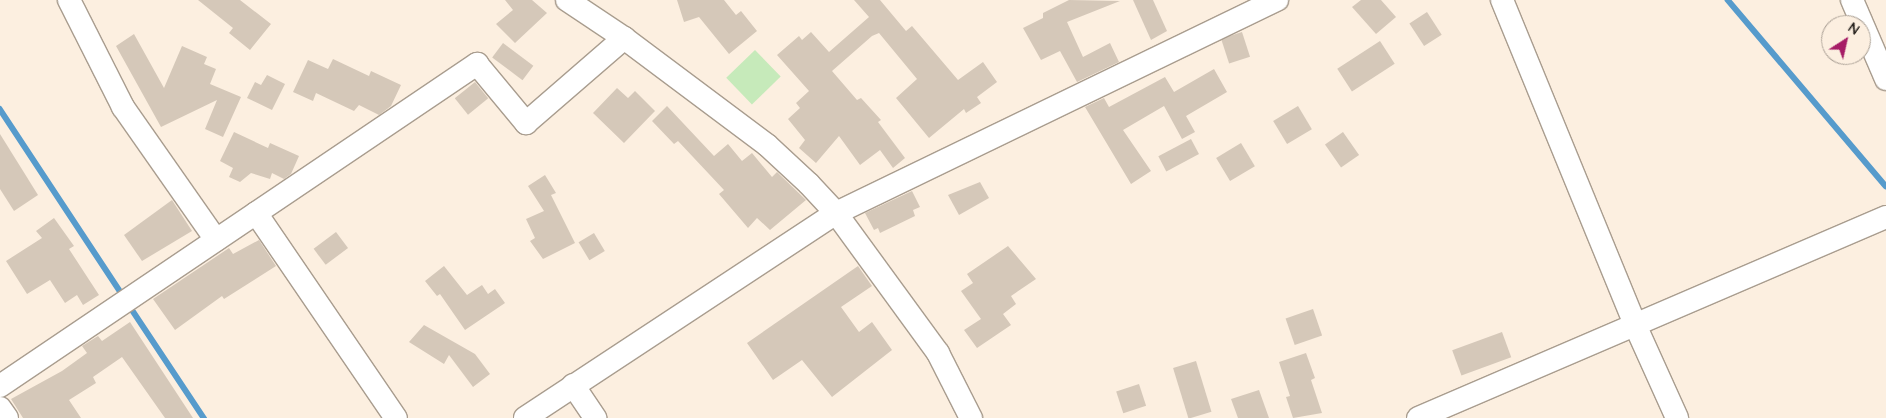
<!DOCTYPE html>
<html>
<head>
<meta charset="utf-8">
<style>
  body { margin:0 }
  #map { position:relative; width:1886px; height:418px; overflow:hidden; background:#fcefe0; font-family:Quicksand,sans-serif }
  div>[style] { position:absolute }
  .green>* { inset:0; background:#c6eaba; transform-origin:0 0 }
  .stream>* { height:5.5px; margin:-2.75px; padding:0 2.75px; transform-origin:2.75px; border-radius:2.75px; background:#569bcc }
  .building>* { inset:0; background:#d5c8b9; transform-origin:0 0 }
  .roads { filter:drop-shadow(1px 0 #a99d8f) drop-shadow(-1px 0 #a99d8f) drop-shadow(0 1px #a99d8f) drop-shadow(0 -1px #a99d8f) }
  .minor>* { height:22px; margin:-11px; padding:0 11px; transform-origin:11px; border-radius:11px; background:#fff }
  span { translate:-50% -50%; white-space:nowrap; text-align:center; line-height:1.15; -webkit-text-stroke:4px #fcefe0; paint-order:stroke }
  .north { position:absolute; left:1821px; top:15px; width:50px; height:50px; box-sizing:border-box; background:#fcefe0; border:1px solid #a89e93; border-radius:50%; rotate:35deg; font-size:14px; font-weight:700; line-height:20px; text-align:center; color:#2a2520 }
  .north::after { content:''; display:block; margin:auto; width:18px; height:22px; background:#a61d66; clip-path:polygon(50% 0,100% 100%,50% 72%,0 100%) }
</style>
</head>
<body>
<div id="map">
  <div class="green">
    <div style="left:755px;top:50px;width:37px;height:40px;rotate:46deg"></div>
  </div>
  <div class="stream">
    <div style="left:1728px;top:0;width:244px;rotate:49.7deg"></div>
    <div style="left:0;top:109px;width:225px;rotate:56.6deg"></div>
    <div style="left:129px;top:305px;width:136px;rotate:56.4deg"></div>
  </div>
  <div class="building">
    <div style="clip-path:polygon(198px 0,240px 0,271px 24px,250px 50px,229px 33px,233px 28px)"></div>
    <div style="clip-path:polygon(505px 0,532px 0,547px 13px,515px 43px,496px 24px,513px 10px)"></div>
    <div style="clip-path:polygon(677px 0,724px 0,736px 15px,741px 11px,757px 31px,729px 54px,699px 17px,684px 22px)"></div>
    <div style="clip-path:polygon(854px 0,880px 0,906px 31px,912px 26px,958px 80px,983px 62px,997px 82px,977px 97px,981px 103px,966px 113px,964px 109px,929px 138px,896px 98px,917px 79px,879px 33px,872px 36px,832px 71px,857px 100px,861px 98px,881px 120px,878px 122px,905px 158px,893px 168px,880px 150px,860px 165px,839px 136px,816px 163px,799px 148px,805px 140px,788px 119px,800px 108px,796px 103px,809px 91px,777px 55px,799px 36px,802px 40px,811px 32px,829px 52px,869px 17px)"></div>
    <div style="clip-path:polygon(1069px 0,1120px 1px,1067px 22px,1083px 57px,1110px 43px,1119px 62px,1077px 82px,1060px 51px,1041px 60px,1023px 28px,1043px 18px,1043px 13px)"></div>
    <div style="clip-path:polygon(1133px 0,1153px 0,1167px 31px,1151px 40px)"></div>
    <div style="clip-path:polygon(1361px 0,1381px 0,1396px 17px,1376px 34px,1352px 7px)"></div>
    <div style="left:1427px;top:12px;width:27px;height:21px;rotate:57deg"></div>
    <div style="left:1242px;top:32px;width:26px;height:22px;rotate:72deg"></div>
    <div style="clip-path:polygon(134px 34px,164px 88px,182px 46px,207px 57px,204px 64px,216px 69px,210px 84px,241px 97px,223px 137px,205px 129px,217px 100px,161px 127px,116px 46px)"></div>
    <div style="left:1380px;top:41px;width:27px;height:51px;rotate:57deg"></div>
    <div style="left:503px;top:43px;width:38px;height:18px;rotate:37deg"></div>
    <div style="clip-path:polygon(333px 59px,369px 76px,371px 71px,401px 85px,391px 106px,379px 115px,359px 105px,354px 111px,316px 93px,313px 101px,293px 92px,308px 60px,328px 69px)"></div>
    <div style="clip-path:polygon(1214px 69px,1227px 92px,1186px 116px,1195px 132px,1182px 139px,1164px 106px,1123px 130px,1151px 171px,1131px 184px,1085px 107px,1104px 98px,1109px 107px,1165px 77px,1174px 92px)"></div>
    <div style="clip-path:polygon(267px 75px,285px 84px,272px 110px,247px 98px,255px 82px,261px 85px)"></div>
    <div style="left:475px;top:82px;width:21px;height:26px;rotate:51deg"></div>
    <div style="clip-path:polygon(617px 88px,628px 98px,635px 91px,655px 111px,624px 143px,593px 113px)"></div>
    <div style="clip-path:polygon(667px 106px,714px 156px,728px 144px,742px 161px,752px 153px,772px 177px,777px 172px,806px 200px,770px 230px,757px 218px,748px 228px,719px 194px,724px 190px,678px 141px,674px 144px,652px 121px)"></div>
    <div style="left:1298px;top:106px;width:27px;height:29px;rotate:59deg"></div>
    <div style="clip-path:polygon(234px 132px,268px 148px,270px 143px,299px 156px,291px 174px,284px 179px,272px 173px,270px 179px,251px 173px,240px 182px,229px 177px,233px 168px,220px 161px)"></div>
    <div style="left:1343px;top:132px;width:28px;height:22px;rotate:55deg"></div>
    <div style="clip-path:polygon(0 134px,38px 195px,14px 211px,0 189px)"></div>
    <div style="left:1191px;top:139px;width:17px;height:37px;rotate:62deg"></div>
    <div style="left:1241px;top:143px;width:27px;height:29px;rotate:59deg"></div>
    <div style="clip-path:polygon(545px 175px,556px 193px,551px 195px,575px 243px,543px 259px,530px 241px,535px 238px,526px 219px,544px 211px,528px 186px)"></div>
    <div style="clip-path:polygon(980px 182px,989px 198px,959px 215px,948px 195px)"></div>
    <div style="clip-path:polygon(912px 191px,920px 207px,913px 210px,915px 216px,880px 233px,878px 228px,874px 230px,865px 213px)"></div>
    <div style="clip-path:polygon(172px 200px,192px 231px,142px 261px,124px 235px)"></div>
    <div style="clip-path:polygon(54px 218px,74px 246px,69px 249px,99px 295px,83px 305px,77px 295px,65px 303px,50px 280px,27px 294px,6px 261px,42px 238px,36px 231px)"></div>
    <div style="left:336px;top:232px;width:20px;height:28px;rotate:53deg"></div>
    <div style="left:594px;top:233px;width:21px;height:18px;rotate:59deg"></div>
    <div style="clip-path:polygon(259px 240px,276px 266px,224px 299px,222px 296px,175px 330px,153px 299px,229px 248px,233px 254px)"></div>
    <div style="clip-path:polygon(1008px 246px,1036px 279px,1011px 296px,1016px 304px,1003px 314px,1011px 325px,977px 348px,964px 330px,981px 319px,961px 291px,973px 283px,967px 274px)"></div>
    <div style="clip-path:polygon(444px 266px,467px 295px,482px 285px,488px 294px,495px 289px,505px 303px,465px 330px,440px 294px,437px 296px,425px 281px)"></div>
    <div style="clip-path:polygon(858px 266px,872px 286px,841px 307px,859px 332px,872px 322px,892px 350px,832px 397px,802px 360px,773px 380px,747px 343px)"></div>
    <div style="left:1313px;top:309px;width:28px;height:29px;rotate:71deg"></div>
    <div style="clip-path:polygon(130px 322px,193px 418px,165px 418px,122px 357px,93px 377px,96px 383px,69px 400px,81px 418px,23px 418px,11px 399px,62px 371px,87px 353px,82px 346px,98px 336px,102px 341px)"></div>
    <div style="clip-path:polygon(424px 325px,475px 354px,490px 374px,473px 387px,449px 355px,444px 364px,409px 342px)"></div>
    <div style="left:1502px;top:332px;width:27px;height:53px;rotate:70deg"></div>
    <div style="clip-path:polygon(1306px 353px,1315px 378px,1311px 380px,1322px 413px,1293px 418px,1286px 397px,1290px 396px,1279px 362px)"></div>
    <div style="left:1196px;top:361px;width:53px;height:24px;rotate:73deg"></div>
    <div style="left:1139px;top:384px;width:23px;height:24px;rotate:72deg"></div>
    <div style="clip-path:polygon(1259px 390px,1269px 418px,1238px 418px,1231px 399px)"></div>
  </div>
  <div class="roads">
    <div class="minor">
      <div style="left:69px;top:0;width:120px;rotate:63.2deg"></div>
      <div style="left:123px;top:107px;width:162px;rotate:55deg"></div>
      <div style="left:567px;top:0;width:69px;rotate:33.7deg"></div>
      <div style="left:624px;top:38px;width:179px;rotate:36.8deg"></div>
      <div style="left:767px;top:145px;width:57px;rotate:42.9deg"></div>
      <div style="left:809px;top:184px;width:40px;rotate:47deg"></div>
      <div style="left:836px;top:213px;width:173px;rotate:53.9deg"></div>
      <div style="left:938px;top:353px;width:73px;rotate:63.1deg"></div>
      <div style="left:1502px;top:0;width:353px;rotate:67.7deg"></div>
      <div style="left:1636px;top:327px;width:100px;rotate:65.7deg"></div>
      <div style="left:1852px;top:0;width:86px;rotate:66.7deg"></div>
      <div style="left:256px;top:213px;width:248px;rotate:55.7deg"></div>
      <div style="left:573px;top:385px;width:40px;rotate:56deg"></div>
      <div style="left:0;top:386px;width:576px;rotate:-34.02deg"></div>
      <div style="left:477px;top:64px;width:77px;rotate:50.3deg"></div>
      <div style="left:526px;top:123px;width:130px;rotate:-40.9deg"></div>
      <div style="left:0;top:408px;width:12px;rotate:55deg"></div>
      <div style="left:525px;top:418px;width:372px;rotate:-33.4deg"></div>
      <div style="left:836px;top:213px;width:490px;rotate:-25.8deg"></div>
      <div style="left:1418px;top:418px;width:509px;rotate:-23.24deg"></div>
    </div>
  </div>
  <div class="north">N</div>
</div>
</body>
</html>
